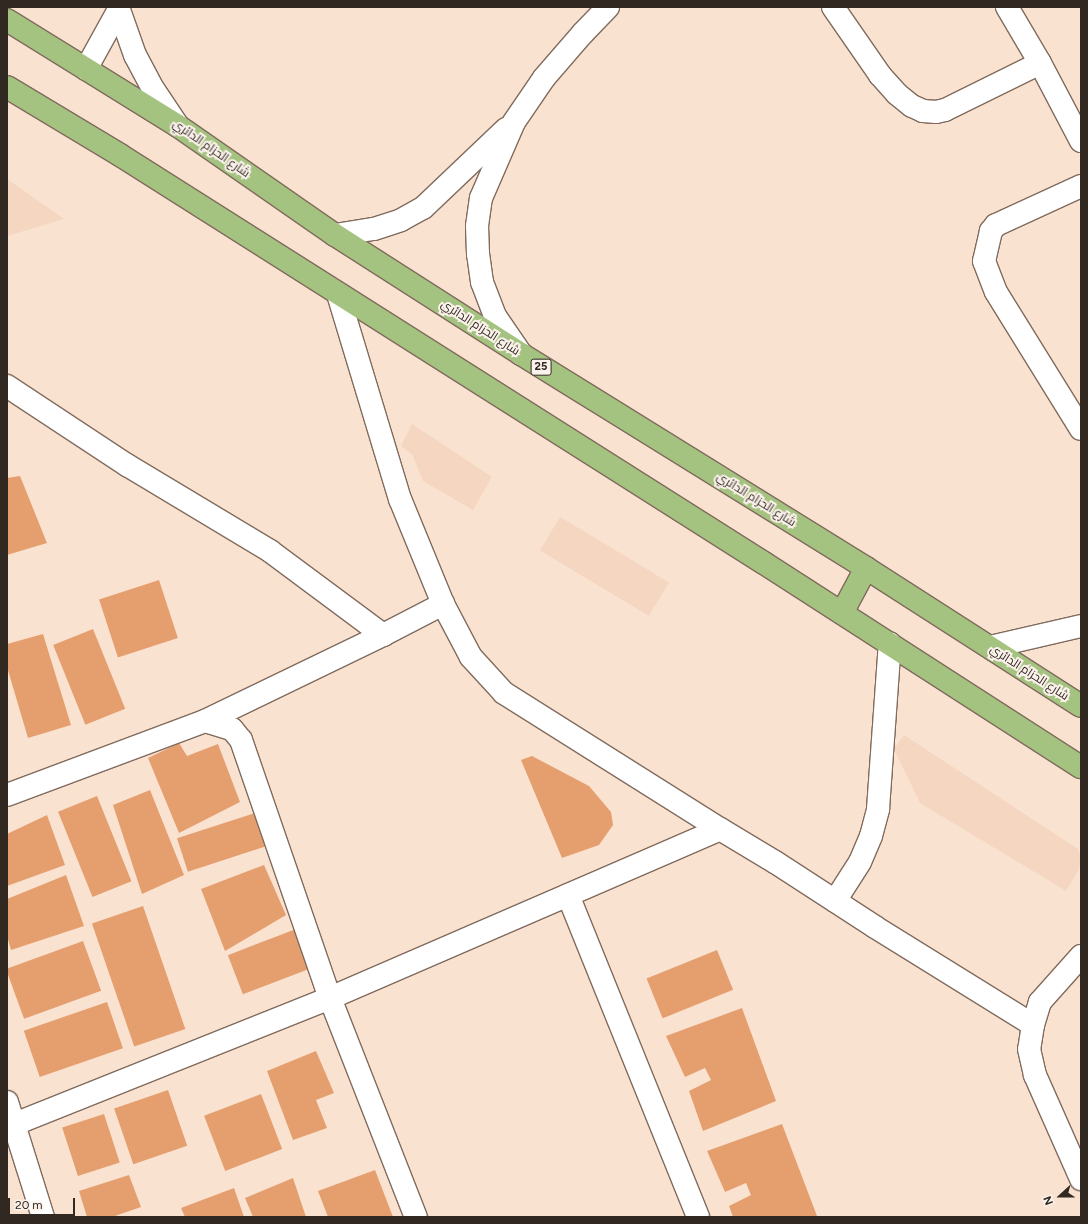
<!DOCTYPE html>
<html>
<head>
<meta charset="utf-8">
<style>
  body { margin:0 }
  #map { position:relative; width:1088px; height:1224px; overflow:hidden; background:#fae2d1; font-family:Figtree,Cairo,sans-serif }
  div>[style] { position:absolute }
  .built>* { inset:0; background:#f4d6c1; transform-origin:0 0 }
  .building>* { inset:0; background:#e59f6f; transform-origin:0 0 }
  .roads { filter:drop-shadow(1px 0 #806b5d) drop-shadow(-1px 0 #806b5d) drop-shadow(0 1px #806b5d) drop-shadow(0 -1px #806b5d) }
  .street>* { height:22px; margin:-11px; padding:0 11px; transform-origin:11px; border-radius:11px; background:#fff }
  .primary>* { height:22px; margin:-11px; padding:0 11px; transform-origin:11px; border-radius:11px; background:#a5c380 }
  span { translate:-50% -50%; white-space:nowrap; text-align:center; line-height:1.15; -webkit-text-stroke:4px #fcf2ec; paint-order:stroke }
  .shield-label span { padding:1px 3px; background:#fcf2ec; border:1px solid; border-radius:3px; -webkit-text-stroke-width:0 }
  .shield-label { font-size:11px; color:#312822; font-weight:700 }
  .street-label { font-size:12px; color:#312822 }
  .frame { position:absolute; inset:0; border:8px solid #312822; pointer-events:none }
  .north { position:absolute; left:1040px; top:1176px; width:40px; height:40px; -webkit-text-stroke:3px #fcf2ec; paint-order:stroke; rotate:249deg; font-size:11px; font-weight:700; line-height:16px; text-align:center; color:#312822 }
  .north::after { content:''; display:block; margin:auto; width:14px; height:18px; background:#312822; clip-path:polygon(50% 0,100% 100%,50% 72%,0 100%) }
  .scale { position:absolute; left:8px; top:1198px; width:67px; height:18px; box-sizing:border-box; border:2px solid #312822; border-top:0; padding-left:5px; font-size:12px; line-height:14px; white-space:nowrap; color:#312822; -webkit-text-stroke:3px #fcf2ec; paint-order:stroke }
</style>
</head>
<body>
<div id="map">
  <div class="built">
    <div style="clip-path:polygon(7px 179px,64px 219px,7px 236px)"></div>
    <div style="clip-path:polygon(412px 424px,492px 477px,473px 510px,423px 481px,412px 454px,401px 446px)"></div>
    <div style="left:560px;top:517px;width:127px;height:39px;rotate:31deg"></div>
    <div style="clip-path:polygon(904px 735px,1078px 849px,1081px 859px,1079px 869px,1066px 891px,920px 803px,894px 749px)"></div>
  </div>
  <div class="building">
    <div style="clip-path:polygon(20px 476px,47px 543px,7px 555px,7px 478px)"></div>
    <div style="left:159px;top:580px;width:61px;height:63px;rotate:72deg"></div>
    <div style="left:93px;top:629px;width:86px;height:43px;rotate:68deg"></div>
    <div style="clip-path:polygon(43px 634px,71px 725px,28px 738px,7px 667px,7px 644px)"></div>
    <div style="clip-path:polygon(179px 743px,187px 756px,218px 744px,240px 802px,179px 833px,148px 758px)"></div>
    <div style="clip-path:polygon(532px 756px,589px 786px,611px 812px,613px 825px,599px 845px,562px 858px,521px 760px)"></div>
    <div style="clip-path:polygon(150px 790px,184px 875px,142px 894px,113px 805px)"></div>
    <div style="left:97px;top:796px;width:92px;height:42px;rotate:68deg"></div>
    <div style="left:255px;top:813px;width:35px;height:82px;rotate:72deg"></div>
    <div style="clip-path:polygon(47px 815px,65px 865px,7px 886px,7px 834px)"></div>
    <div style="clip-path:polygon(264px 865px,286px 915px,225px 951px,201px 889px)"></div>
    <div style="clip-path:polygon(66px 875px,84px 926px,11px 950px,7px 936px,7px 899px)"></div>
    <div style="left:143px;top:906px;width:130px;height:54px;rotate:71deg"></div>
    <div style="left:296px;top:929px;width:42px;height:73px;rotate:69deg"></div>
    <div style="left:83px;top:941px;width:53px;height:82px;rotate:70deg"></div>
    <div style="left:717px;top:950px;width:43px;height:76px;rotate:68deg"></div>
    <div style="left:107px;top:1002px;width:49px;height:88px;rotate:71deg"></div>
    <div style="clip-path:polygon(742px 1008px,776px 1101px,703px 1131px,689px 1091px,711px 1080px,705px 1068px,685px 1077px,666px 1036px)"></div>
    <div style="clip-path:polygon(316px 1051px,334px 1093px,316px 1100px,327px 1128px,293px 1140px,267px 1071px)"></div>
    <div style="left:168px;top:1090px;width:59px;height:57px;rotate:71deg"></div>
    <div style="left:261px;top:1094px;width:59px;height:61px;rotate:69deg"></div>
    <div style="left:104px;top:1114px;width:51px;height:44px;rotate:72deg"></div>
    <div style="clip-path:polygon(782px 1124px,817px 1216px,733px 1217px,729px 1206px,751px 1195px,746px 1183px,725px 1192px,707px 1151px)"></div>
    <div style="clip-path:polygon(375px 1170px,393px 1217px,328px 1217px,318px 1191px)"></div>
    <div style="clip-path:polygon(129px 1175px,141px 1207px,112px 1217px,87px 1217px,79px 1191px)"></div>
    <div style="clip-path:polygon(293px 1178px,306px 1217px,253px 1217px,245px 1198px)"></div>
    <div style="clip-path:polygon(234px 1188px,244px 1217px,185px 1217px,181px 1208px)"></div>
  </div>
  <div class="roads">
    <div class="street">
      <div style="left:118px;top:7px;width:51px;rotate:70.5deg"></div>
      <div style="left:135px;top:55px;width:40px;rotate:62deg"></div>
      <div style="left:154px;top:90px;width:43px;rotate:56.3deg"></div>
      <div style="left:833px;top:7px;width:83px;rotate:55.3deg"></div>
      <div style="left:880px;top:75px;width:25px;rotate:48deg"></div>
      <div style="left:897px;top:94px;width:19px;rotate:39deg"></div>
      <div style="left:912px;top:106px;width:12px;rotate:24deg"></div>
      <div style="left:923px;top:111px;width:13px;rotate:4deg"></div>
      <div style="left:936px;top:112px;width:9px;rotate:-13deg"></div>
      <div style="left:945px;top:110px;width:106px;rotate:-26.3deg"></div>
      <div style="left:1007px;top:7px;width:65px;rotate:59.5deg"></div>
      <div style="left:1040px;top:63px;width:88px;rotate:62.3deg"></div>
      <div style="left:86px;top:69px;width:66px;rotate:-61.1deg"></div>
      <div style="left:1081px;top:186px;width:94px;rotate:155.4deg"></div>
      <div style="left:996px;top:225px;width:8px;rotate:130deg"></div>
      <div style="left:991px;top:231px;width:31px;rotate:103deg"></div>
      <div style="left:984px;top:261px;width:33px;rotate:69deg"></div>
      <div style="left:996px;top:292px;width:161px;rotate:58.2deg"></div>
      <div style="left:335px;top:235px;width:39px;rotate:-9deg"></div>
      <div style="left:374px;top:229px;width:28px;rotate:-18deg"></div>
      <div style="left:401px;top:220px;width:25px;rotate:-29deg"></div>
      <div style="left:423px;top:208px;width:115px;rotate:-43.6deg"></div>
      <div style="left:338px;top:294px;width:214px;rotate:73.2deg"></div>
      <div style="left:400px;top:499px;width:113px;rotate:67.7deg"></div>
      <div style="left:443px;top:604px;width:60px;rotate:62.2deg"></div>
      <div style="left:471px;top:657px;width:49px;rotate:47.5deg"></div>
      <div style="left:504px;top:693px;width:255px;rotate:32.2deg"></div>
      <div style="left:720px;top:829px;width:64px;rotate:31deg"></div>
      <div style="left:775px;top:862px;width:119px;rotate:33deg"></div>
      <div style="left:875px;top:927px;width:186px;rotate:31.8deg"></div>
      <div style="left:521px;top:354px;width:46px;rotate:-124.4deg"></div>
      <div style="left:495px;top:316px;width:36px;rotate:-111deg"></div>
      <div style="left:482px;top:282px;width:28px;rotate:-98deg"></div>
      <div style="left:478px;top:254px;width:28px;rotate:-92deg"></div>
      <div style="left:477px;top:226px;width:28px;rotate:-82deg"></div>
      <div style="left:481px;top:198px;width:83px;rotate:-66.5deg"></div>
      <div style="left:514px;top:122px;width:53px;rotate:-55.7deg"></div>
      <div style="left:544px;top:78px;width:60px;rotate:-49.1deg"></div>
      <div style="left:583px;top:33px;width:36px;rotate:-46deg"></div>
      <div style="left:7px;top:386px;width:144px;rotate:33.4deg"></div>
      <div style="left:127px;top:465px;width:167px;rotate:31deg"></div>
      <div style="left:270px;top:551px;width:141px;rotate:36.6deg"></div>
      <div style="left:990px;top:647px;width:93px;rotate:-13deg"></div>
      <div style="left:205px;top:721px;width:198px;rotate:-25.8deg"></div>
      <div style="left:383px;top:635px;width:68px;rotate:-27.3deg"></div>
      <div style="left:7px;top:795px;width:211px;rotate:-20.5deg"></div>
      <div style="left:205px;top:721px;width:28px;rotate:17deg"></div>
      <div style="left:232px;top:729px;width:14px;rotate:51deg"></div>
      <div style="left:241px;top:740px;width:273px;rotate:71deg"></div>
      <div style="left:330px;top:998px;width:235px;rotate:68.6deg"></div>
      <div style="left:568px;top:895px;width:347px;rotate:68deg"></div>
      <div style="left:835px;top:901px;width:46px;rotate:-57.3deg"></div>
      <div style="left:860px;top:862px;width:28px;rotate:-67deg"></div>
      <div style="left:871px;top:836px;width:28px;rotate:-75deg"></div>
      <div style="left:878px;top:809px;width:166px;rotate:-85.9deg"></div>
      <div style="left:1081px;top:956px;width:62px;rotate:131.7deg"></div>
      <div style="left:1040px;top:1002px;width:24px;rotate:107deg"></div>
      <div style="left:1033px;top:1025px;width:24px;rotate:99deg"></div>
      <div style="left:1029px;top:1049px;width:27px;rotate:77deg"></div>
      <div style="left:1035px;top:1075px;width:114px;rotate:66.1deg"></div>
      <div style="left:7px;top:1102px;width:121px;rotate:72.6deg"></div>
      <div style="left:15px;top:1124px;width:339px;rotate:-21.8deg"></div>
      <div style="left:330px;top:998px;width:425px;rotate:-23.4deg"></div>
    </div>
    <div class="primary">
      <div style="left:7px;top:20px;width:201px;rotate:31.8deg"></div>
      <div style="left:178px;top:126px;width:191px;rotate:34.8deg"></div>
      <div style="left:335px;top:235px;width:221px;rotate:32.6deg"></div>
      <div style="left:521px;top:354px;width:406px;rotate:31.8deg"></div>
      <div style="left:866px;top:568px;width:255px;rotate:32.7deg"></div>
      <div style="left:7px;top:87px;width:132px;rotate:31deg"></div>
      <div style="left:120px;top:155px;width:762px;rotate:32.36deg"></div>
      <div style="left:764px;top:563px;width:377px;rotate:32.8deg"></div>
      <div style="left:842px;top:613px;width:51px;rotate:-61.9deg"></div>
    </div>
  </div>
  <div class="shield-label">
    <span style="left:541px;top:367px">25</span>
  </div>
  <div class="street-label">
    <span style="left:211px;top:149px;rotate:35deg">شارع الحزام الدائري</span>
    <span style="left:480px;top:328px;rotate:33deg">شارع الحزام الدائري</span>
    <span style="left:756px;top:500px;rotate:32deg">شارع الحزام الدائري</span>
    <span style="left:1029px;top:673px;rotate:33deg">شارع الحزام الدائري</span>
  </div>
  <div class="frame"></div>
  <div class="north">N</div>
  <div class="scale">20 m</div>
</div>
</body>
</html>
